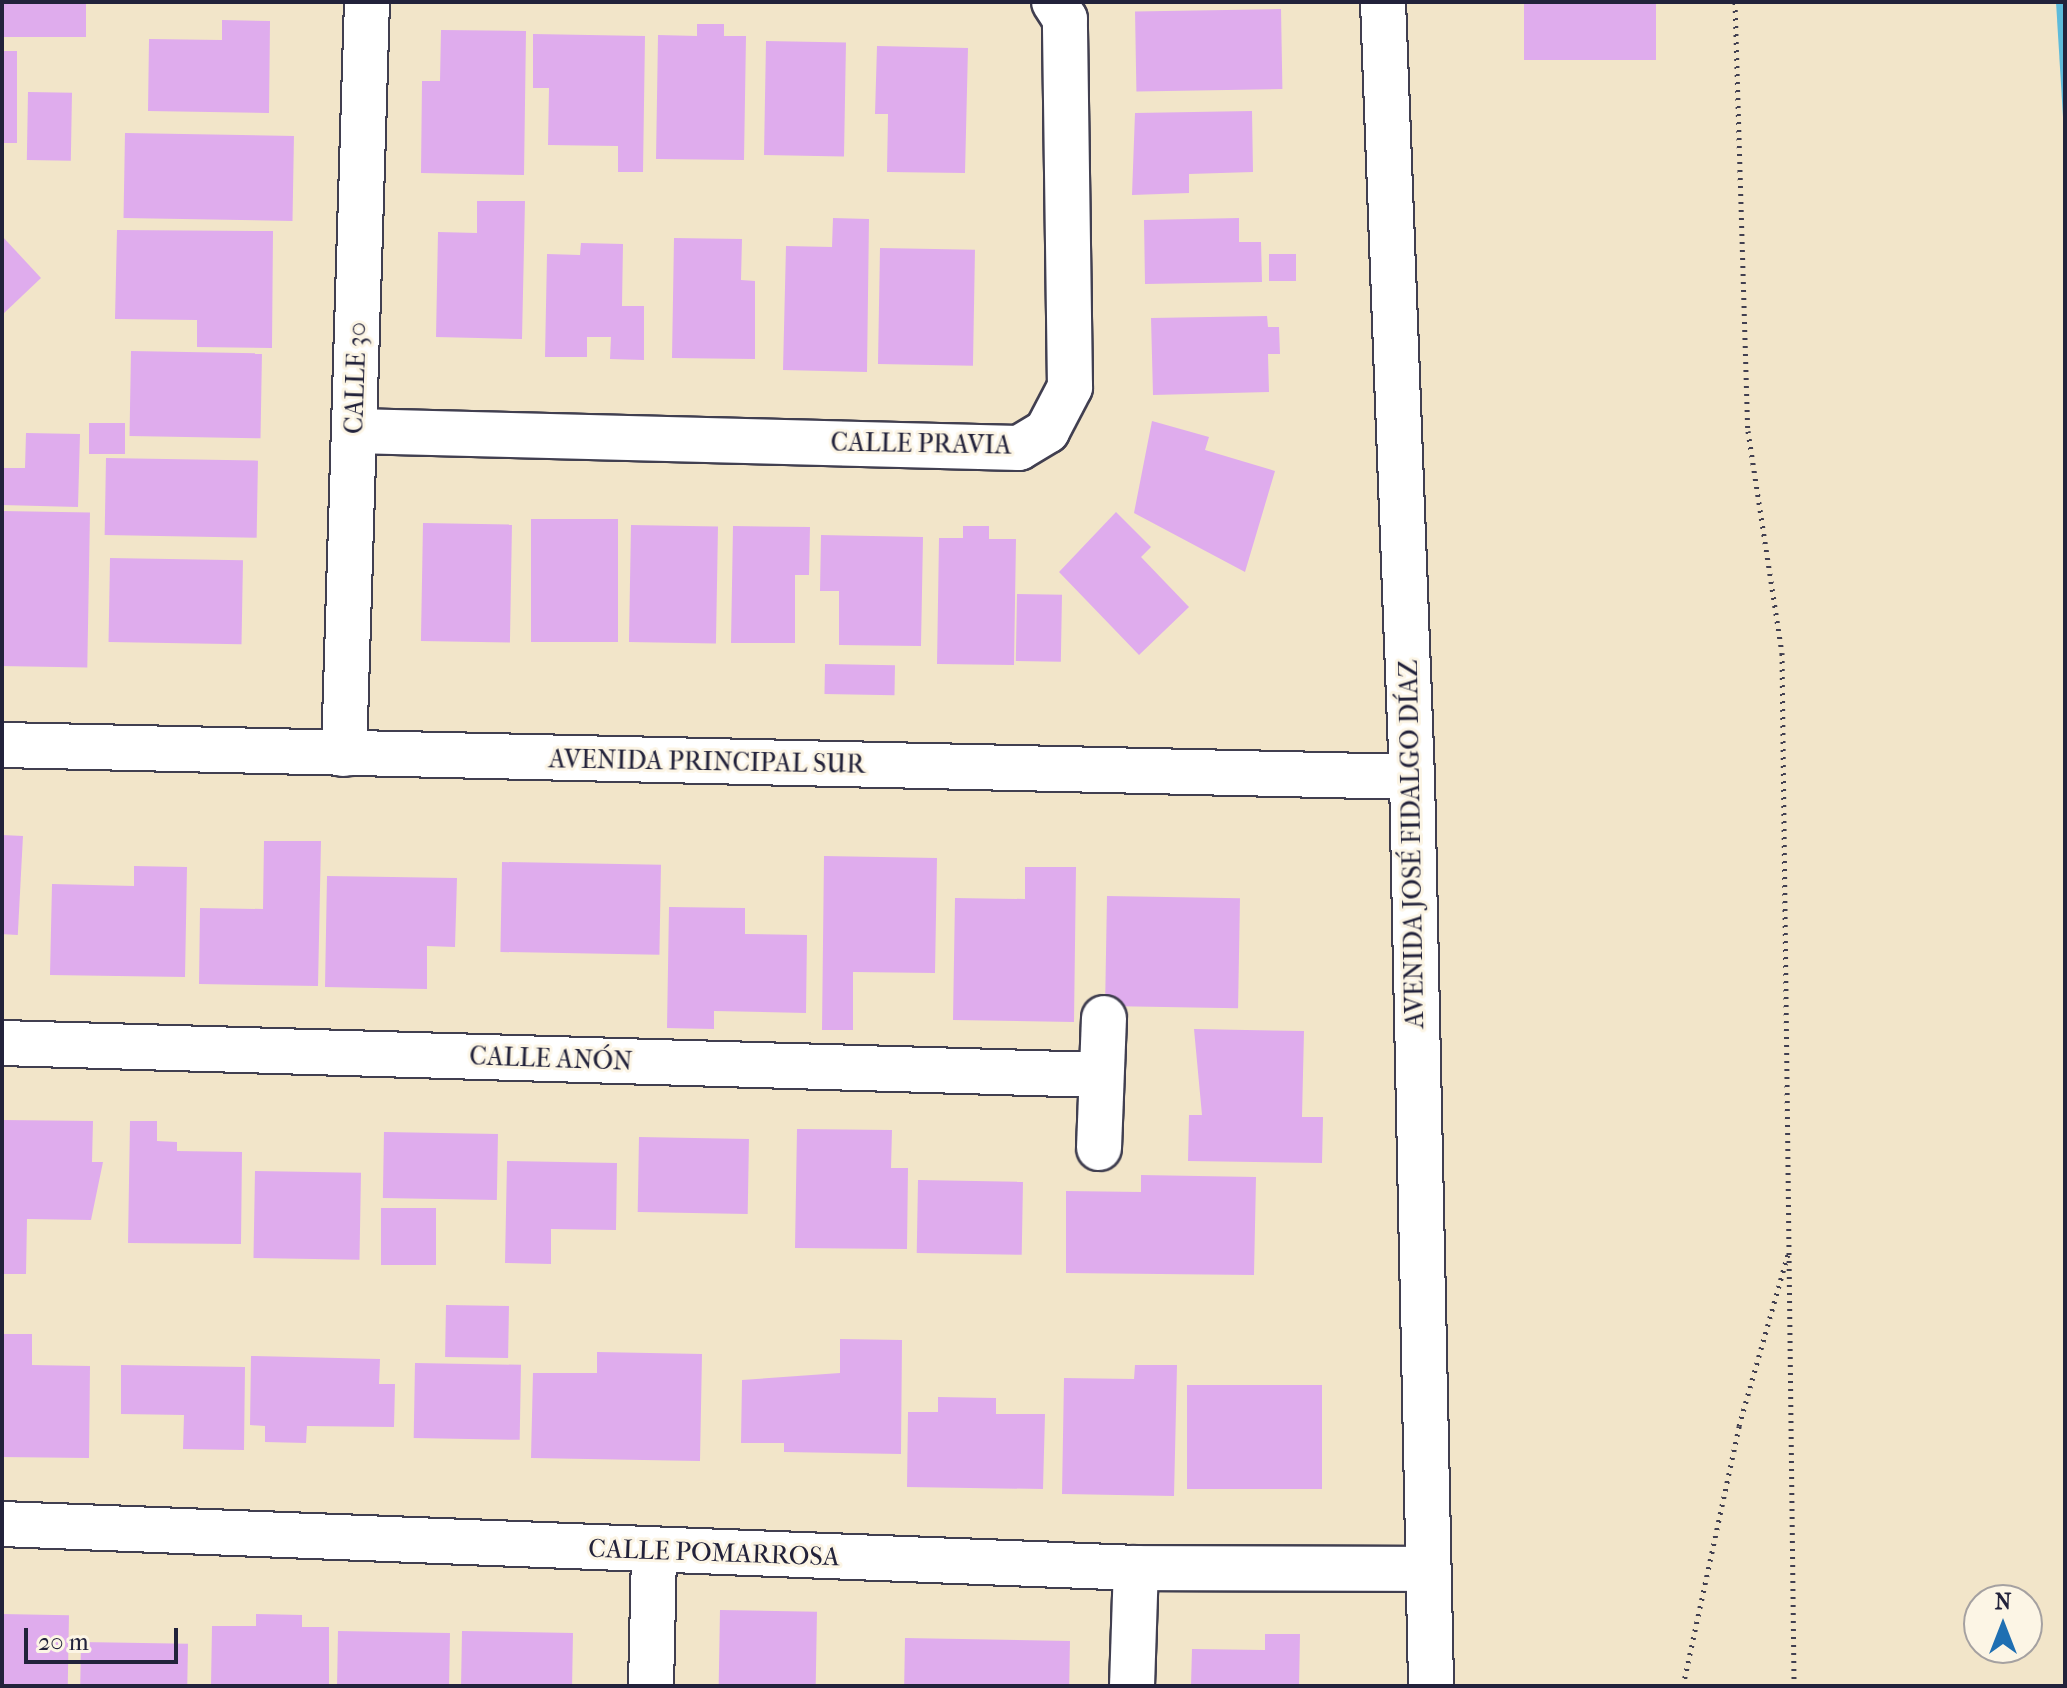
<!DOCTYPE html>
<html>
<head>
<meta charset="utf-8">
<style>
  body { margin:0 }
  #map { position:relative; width:2067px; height:1688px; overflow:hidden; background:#f2e5c9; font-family:"IM FELL French Canon",serif }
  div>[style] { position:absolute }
  .water>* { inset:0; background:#5dbbdb }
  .building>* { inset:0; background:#dfaced; transform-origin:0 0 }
  .path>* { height:5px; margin-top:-2.5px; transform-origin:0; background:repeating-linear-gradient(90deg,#413f50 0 2px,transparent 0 8px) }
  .roads { filter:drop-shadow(2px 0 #413f50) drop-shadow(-2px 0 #413f50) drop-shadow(0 2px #413f50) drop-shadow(0 -2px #413f50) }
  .street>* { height:44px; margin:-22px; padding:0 22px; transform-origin:22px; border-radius:22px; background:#fff }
  .secondary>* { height:44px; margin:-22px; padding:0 22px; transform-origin:22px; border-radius:22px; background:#fff }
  span { translate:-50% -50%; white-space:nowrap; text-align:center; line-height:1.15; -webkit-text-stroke:6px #fcf5e5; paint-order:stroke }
  .street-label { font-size:26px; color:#22223b }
  .frame { position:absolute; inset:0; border:4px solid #22223b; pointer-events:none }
  .north { position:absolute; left:1963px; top:1584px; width:80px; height:80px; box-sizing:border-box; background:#fcf5e5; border:2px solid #a5a1a1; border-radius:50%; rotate:0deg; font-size:22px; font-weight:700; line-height:32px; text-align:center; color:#22223b }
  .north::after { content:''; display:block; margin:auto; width:28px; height:36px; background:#1f6fb2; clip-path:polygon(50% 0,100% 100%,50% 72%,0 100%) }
  .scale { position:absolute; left:24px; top:1628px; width:154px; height:36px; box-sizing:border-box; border:4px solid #22223b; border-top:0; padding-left:10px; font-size:24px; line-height:28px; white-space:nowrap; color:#22223b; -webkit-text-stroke:6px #fcf5e5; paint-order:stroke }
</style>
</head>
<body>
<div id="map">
  <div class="water">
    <div style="clip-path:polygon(2056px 2px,2065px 2px,2065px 150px)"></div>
  </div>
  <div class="building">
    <div style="left:2px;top:2px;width:84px;height:35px"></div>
    <div style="left:1524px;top:2px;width:132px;height:58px"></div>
    <div style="left:1281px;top:9px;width:80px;height:146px;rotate:89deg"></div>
    <div style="clip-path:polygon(222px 20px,270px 21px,269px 113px,148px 111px,149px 39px,222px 40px)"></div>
    <div style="clip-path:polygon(697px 24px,724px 24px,724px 36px,746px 36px,744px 160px,656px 159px,658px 35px,697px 36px)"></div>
    <div style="clip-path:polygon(441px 30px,526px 31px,524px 175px,421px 173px,422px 81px,440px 81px)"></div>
    <div style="clip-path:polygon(533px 34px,645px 36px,643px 172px,618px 172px,618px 146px,548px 145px,549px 88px,533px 88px)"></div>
    <div style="left:766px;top:41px;width:80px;height:114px;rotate:1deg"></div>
    <div style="clip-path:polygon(877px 46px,968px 48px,965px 173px,887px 172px,888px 114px,875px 114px)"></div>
    <div style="left:2px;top:51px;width:15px;height:92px"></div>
    <div style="left:28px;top:92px;width:44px;height:68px;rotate:1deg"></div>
    <div style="clip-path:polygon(1252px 111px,1253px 172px,1189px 174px,1189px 193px,1132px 195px,1135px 113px)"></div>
    <div style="left:125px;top:133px;width:169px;height:85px;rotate:1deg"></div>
    <div style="clip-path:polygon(477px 201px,525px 201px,522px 339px,436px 337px,438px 232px,477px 233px)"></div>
    <div style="clip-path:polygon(833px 218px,869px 219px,867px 372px,783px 370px,786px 246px,832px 247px)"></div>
    <div style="clip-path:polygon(1239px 218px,1239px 242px,1261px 242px,1262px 282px,1145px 284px,1144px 220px)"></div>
    <div style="clip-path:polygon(117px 230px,273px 231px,272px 348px,197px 347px,197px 320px,115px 319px)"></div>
    <div style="clip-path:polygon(2px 236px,41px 278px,2px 315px)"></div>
    <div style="clip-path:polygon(674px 238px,742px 239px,741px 280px,755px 281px,755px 359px,672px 358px)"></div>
    <div style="clip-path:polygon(581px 243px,623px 244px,622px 306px,644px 306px,644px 360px,610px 359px,611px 337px,587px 337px,587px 357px,545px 357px,547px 254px,580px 255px)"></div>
    <div style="left:880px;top:248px;width:95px;height:116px;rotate:1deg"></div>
    <div style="left:1269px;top:254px;width:27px;height:27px"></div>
    <div style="clip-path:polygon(1267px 316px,1268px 327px,1279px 327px,1280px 354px,1268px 354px,1269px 392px,1153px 395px,1151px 318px)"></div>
    <div style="left:131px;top:351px;width:131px;height:85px;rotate:1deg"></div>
    <div style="clip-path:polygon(1152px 421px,1209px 437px,1205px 450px,1275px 471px,1245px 572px,1134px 513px)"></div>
    <div style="left:89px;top:423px;width:36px;height:31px"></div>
    <div style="clip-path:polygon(26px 433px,80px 434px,78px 507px,2px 505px,2px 468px,25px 468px)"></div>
    <div style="left:106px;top:458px;width:152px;height:77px;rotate:1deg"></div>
    <div style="left:2px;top:511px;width:88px;height:155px;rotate:1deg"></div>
    <div style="clip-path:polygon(1116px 512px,1151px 547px,1141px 557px,1189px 607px,1139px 655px,1059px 572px)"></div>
    <div style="left:531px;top:519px;width:87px;height:123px"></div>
    <div style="left:423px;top:523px;width:89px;height:118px;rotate:1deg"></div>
    <div style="left:631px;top:525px;width:87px;height:117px;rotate:1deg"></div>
    <div style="clip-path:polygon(733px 526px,810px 527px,809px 575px,795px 575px,795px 643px,731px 643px)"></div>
    <div style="clip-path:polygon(963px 526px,989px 526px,989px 539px,1016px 539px,1014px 665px,937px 664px,939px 538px,963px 538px)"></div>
    <div style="clip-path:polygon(821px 535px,923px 537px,921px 646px,839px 645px,839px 591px,820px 591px)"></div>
    <div style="left:110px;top:558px;width:133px;height:84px;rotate:1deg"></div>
    <div style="left:1017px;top:594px;width:45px;height:67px;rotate:1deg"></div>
    <div style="left:825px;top:664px;width:70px;height:30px;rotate:1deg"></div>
    <div style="left:2px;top:835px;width:21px;height:99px;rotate:3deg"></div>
    <div style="clip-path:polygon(264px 841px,321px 841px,318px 986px,199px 984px,200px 908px,263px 909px)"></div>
    <div style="clip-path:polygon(824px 856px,937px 858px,935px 973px,853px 972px,853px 1030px,822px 1030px)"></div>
    <div style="left:502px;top:862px;width:159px;height:90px;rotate:1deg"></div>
    <div style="clip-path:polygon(134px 866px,187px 867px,185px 977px,50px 975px,52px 884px,134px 886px)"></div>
    <div style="clip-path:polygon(1025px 867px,1076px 867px,1074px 1022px,953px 1020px,955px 898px,1025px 899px)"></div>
    <div style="clip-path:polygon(327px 876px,457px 878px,455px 947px,427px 946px,427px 989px,325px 987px)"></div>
    <div style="left:1107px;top:896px;width:133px;height:110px;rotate:1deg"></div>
    <div style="clip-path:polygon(669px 907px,745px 908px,745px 934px,807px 935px,806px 1013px,714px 1011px,714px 1029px,667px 1028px)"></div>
    <div style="clip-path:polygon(1194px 1029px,1304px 1031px,1302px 1117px,1323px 1117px,1322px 1163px,1188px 1161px,1189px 1115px,1202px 1115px)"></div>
    <div style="clip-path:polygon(2px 1120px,93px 1121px,92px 1162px,103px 1162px,91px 1220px,27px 1219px,26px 1274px,2px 1274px)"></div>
    <div style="clip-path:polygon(130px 1121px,157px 1121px,157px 1141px,177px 1142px,177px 1151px,242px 1152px,241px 1244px,128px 1243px)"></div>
    <div style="clip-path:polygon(797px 1129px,892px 1130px,891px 1168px,908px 1168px,907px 1249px,795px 1248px)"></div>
    <div style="left:384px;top:1132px;width:114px;height:66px;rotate:1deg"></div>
    <div style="left:639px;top:1137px;width:110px;height:75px;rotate:1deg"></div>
    <div style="clip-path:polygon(507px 1161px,617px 1163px,616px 1230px,551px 1229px,551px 1264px,505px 1263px)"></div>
    <div style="left:255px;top:1171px;width:106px;height:87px;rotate:1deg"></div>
    <div style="clip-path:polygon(1141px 1175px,1256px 1177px,1254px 1275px,1066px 1273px,1066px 1191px,1141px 1192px)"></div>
    <div style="left:918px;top:1180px;width:105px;height:73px;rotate:1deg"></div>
    <div style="left:381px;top:1208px;width:55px;height:57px"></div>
    <div style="left:446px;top:1305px;width:63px;height:52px;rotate:1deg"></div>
    <div style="clip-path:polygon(2px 1334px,32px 1334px,32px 1365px,90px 1366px,89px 1458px,2px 1457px)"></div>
    <div style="clip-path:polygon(840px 1339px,902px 1340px,901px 1454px,784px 1452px,784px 1443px,741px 1443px,742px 1380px,840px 1373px)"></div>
    <div style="clip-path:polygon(597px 1352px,702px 1354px,700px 1461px,531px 1458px,533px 1373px,597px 1373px)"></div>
    <div style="clip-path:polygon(251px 1356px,380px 1359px,379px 1384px,395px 1384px,394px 1427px,307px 1426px,306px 1443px,265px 1442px,265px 1426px,250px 1425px)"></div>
    <div style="left:415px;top:1363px;width:106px;height:75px;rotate:1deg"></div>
    <div style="clip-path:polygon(121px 1365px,245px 1367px,244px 1450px,183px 1449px,184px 1415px,121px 1414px)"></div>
    <div style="clip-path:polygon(1135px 1365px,1177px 1365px,1174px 1496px,1062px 1494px,1064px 1378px,1134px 1379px)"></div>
    <div style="left:1187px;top:1385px;width:135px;height:104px"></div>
    <div style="clip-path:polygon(938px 1397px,996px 1398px,996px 1414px,1045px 1414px,1043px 1489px,907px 1487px,908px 1412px,938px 1412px)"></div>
    <div style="left:720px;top:1610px;width:97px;height:76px;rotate:1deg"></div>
    <div style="left:2px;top:1614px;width:67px;height:72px;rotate:1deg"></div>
    <div style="clip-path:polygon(256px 1614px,302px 1615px,302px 1627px,329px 1627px,329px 1686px,211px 1686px,212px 1626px,256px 1626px)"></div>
    <div style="left:338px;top:1631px;width:112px;height:55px;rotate:1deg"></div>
    <div style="left:462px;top:1631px;width:111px;height:55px;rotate:1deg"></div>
    <div style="clip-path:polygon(1265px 1634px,1300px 1634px,1299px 1686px,1191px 1686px,1192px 1649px,1265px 1650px)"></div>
    <div style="left:905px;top:1638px;width:165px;height:48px;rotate:1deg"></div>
    <div style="left:81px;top:1642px;width:107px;height:44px;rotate:1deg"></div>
  </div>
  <div class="path">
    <div style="left:1735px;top:2px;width:429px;rotate:88.3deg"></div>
    <div style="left:1748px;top:431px;width:225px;rotate:81.3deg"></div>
    <div style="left:1782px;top:653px;width:1033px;rotate:89.33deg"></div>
    <div style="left:1683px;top:1686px;width:266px;rotate:-77.8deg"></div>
    <div style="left:1739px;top:1426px;width:179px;rotate:-74.1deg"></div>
  </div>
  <div class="roads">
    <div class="street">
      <div style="left:354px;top:431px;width:665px;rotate:1.46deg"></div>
      <div style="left:1019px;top:448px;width:33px;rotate:-31deg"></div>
      <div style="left:1047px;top:431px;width:50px;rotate:-62.4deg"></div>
      <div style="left:1070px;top:387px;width:368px;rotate:-90.8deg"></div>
      <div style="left:1065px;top:19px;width:20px;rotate:-123deg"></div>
      <div style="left:344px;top:754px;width:752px;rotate:-88.25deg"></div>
      <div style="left:2px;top:1043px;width:1098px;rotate:1.67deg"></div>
      <div style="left:1099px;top:1148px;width:130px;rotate:-87.8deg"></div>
      <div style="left:2px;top:1524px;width:1135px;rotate:2.22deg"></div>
      <div style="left:1136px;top:1568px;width:290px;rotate:0.2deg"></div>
      <div style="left:651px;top:1686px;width:135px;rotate:-88.7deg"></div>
      <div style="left:1132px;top:1686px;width:118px;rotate:-88.1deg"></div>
    </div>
    <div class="secondary">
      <div style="left:1383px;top:2px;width:776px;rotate:87.86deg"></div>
      <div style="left:1412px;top:777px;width:909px;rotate:88.8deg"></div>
      <div style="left:2px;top:745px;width:1410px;rotate:1.3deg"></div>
    </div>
  </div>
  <div class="street-label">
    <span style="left:356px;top:378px;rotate:-88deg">CALLE 30</span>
    <span style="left:921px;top:444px;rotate:1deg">CALLE PRAVIA</span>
    <span style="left:707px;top:762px;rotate:1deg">AVENIDA PRINCIPAL SUR</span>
    <span style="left:1412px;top:844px;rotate:-91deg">AVENIDA JOSÉ FIDALGO DÍAZ</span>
    <span style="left:551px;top:1059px;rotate:2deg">CALLE ANÓN</span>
    <span style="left:714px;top:1553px;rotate:2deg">CALLE POMARROSA</span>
  </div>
  <div class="frame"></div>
  <div class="north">N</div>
  <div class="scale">20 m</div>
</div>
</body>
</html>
